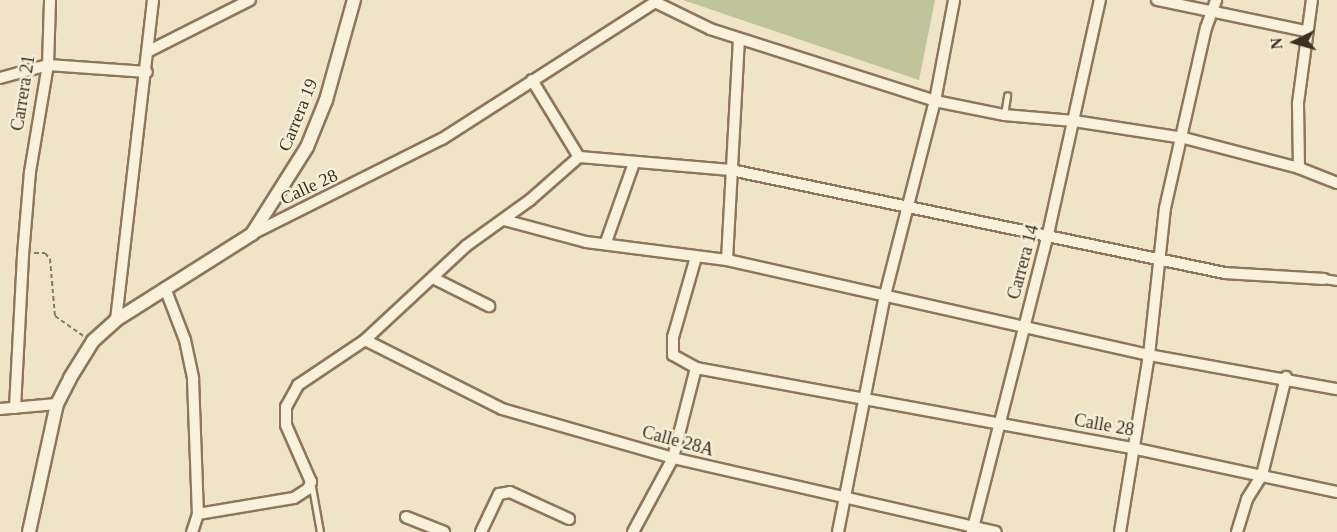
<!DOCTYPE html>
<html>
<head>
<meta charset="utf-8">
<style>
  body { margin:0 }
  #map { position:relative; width:1337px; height:532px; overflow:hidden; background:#f0e4c8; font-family:"Times New Roman",serif }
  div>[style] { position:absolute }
  .cemetery>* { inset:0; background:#bfc49a }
  .path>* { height:2px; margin-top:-1px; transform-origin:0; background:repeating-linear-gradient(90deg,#8d765c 0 4.5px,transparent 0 7.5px) }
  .roads { filter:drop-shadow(2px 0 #8d765c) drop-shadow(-2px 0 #8d765c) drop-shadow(0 2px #8d765c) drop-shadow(0 -2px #8d765c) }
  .service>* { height:5px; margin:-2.5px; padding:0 2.5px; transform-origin:2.5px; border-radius:2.5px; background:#faf1dc }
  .pedestrian>* { height:8px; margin:-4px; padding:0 4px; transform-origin:4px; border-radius:4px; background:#faf1dc }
  .minor>* { height:10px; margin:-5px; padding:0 5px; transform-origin:5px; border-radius:5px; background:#faf1dc }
  .tertiary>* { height:12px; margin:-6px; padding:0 6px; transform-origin:6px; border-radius:6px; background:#faf1dc }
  span { translate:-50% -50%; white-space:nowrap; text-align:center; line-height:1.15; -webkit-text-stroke:5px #f7eed8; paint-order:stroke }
  .street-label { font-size:18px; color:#3d2e20 }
  .north { position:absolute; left:1265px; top:12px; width:60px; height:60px; -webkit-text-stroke:4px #f7eed8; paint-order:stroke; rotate:265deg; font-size:16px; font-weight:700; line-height:24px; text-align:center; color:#3d2e20 }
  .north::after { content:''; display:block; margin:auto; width:21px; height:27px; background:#3d2e20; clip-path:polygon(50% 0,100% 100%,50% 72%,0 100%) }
</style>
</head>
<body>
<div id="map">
  <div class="cemetery">
    <div style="clip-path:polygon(683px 0,935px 0,919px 80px)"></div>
  </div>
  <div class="path">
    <div style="left:34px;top:253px;width:11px"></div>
    <div style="left:45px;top:253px;width:8px;rotate:50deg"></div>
    <div style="left:50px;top:259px;width:57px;rotate:85deg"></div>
    <div style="left:55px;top:316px;width:35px;rotate:35deg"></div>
  </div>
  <div class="roads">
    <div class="service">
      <div style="left:1004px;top:115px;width:20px;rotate:-81deg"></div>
      <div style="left:312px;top:487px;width:46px;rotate:79.9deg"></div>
    </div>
    <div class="pedestrian">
      <div style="left:1324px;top:279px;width:13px;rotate:9deg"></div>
    </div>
    <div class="minor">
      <div style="left:1157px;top:0;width:151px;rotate:11.8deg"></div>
      <div style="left:655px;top:2px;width:61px;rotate:26.1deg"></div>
      <div style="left:710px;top:29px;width:236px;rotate:17.7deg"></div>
      <div style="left:935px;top:101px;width:70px;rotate:11.5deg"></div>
      <div style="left:1004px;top:115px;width:70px;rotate:4.9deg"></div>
      <div style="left:1074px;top:121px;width:111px;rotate:8.8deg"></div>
      <div style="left:1184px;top:138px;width:119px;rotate:14.6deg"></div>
      <div style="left:1299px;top:168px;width:41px;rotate:21.5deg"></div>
      <div style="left:149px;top:51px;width:113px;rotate:-26.8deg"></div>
      <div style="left:0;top:78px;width:50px;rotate:-15.2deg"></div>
      <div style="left:48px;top:65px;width:99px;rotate:4deg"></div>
      <div style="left:532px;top:80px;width:90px;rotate:58.6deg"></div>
      <div style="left:579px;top:157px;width:153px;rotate:4.9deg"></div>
      <div style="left:731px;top:170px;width:505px;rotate:11.78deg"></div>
      <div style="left:1225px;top:273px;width:99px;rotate:3.5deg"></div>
      <div style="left:1299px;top:168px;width:65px;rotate:-90.9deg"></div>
      <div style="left:1298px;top:103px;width:104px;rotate:-82.3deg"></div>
      <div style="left:504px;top:220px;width:85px;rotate:15deg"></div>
      <div style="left:586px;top:242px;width:142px;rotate:7.3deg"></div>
      <div style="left:727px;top:260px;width:433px;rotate:12.7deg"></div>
      <div style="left:1149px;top:355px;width:191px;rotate:10.3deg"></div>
      <div style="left:252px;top:234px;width:212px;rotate:-26.6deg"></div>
      <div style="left:442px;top:139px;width:253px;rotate:-32.7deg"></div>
      <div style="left:606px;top:242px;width:84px;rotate:-70.5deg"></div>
      <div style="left:696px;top:257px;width:83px;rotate:106deg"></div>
      <div style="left:673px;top:337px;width:18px;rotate:90deg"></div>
      <div style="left:673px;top:355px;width:26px;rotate:29deg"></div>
      <div style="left:696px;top:368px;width:443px;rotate:10.4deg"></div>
      <div style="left:1132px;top:448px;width:210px;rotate:12.1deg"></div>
      <div style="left:727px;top:260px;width:221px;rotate:-86.9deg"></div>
      <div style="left:433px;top:278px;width:63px;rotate:26.6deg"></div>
      <div style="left:165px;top:288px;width:56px;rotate:69deg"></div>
      <div style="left:185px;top:340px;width:40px;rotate:78deg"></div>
      <div style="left:193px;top:379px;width:135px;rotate:87.9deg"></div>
      <div style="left:198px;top:514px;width:19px;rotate:108deg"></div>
      <div style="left:116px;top:320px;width:322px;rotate:-83.4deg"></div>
      <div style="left:365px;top:340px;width:153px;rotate:26.7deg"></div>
      <div style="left:502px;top:409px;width:178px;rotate:16deg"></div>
      <div style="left:673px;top:458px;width:331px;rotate:12.9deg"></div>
      <div style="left:15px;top:408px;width:153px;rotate:-87deg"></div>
      <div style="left:23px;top:255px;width:83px;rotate:-85.2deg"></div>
      <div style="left:30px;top:172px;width:109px;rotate:-80.5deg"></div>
      <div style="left:48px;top:65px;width:65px;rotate:-88.2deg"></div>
      <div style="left:0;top:409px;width:57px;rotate:-5deg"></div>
      <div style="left:198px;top:514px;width:97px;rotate:-9.5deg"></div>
      <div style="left:294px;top:498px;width:17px;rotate:-33deg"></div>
      <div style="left:308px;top:489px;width:8px;rotate:-67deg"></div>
      <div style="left:311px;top:482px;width:62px;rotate:-113.7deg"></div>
      <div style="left:286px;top:425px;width:18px;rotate:-90deg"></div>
      <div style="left:286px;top:407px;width:25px;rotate:-61deg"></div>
      <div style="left:298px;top:385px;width:81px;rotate:-33.9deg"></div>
      <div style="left:365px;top:340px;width:138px;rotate:-42.9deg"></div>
      <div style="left:466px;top:246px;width:79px;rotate:-35.7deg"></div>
      <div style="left:530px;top:200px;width:65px;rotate:-41.3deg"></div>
      <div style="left:406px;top:517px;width:41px;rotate:21.5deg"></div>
      <div style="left:481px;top:532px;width:42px;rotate:-64.7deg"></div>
      <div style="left:499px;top:494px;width:11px;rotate:-10deg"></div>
      <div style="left:510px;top:492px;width:65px;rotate:24.6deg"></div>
      <div style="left:633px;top:532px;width:84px;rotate:-61.6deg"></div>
      <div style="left:673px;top:458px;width:93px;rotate:-75.7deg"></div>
      <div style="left:838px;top:532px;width:237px;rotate:-78.8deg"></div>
      <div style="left:884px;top:299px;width:204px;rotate:-75.6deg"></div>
      <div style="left:935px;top:101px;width:103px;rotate:-79.3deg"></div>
      <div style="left:972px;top:532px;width:308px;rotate:-75.7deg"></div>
      <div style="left:1048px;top:234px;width:240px;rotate:-77.5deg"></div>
      <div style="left:1120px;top:532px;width:179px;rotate:-80.7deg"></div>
      <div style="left:1149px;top:355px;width:148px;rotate:-83.8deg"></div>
      <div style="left:1165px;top:208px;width:185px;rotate:-77.2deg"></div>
      <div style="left:1206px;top:28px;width:30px;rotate:-70deg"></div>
      <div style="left:1237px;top:532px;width:34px;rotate:-73deg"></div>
      <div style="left:1247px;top:499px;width:28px;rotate:-58deg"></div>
      <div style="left:1262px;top:475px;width:101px;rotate:-76.2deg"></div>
    </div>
    <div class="tertiary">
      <div style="left:29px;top:532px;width:131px;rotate:-77.7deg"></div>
      <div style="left:57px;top:404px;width:29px;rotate:-63deg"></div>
      <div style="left:70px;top:378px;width:44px;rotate:-58.1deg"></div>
      <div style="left:93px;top:341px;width:31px;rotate:-42deg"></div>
      <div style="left:116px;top:320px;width:161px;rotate:-32.3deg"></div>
      <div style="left:252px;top:234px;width:103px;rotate:-57.7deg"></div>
      <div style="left:307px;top:147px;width:51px;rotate:-68deg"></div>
      <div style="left:326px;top:100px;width:104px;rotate:-74.4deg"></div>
    </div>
  </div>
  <div class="street-label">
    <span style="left:23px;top:93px;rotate:-81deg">Carrera 21</span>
    <span style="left:298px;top:115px;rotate:-68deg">Carrera 19</span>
    <span style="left:309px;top:187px;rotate:-25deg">Calle 28</span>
    <span style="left:1023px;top:262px;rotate:-75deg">Carrera 14</span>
    <span style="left:1104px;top:425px;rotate:10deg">Calle 28</span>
    <span style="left:678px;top:441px;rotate:15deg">Calle 28A</span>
  </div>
  <div class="north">N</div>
</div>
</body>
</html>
